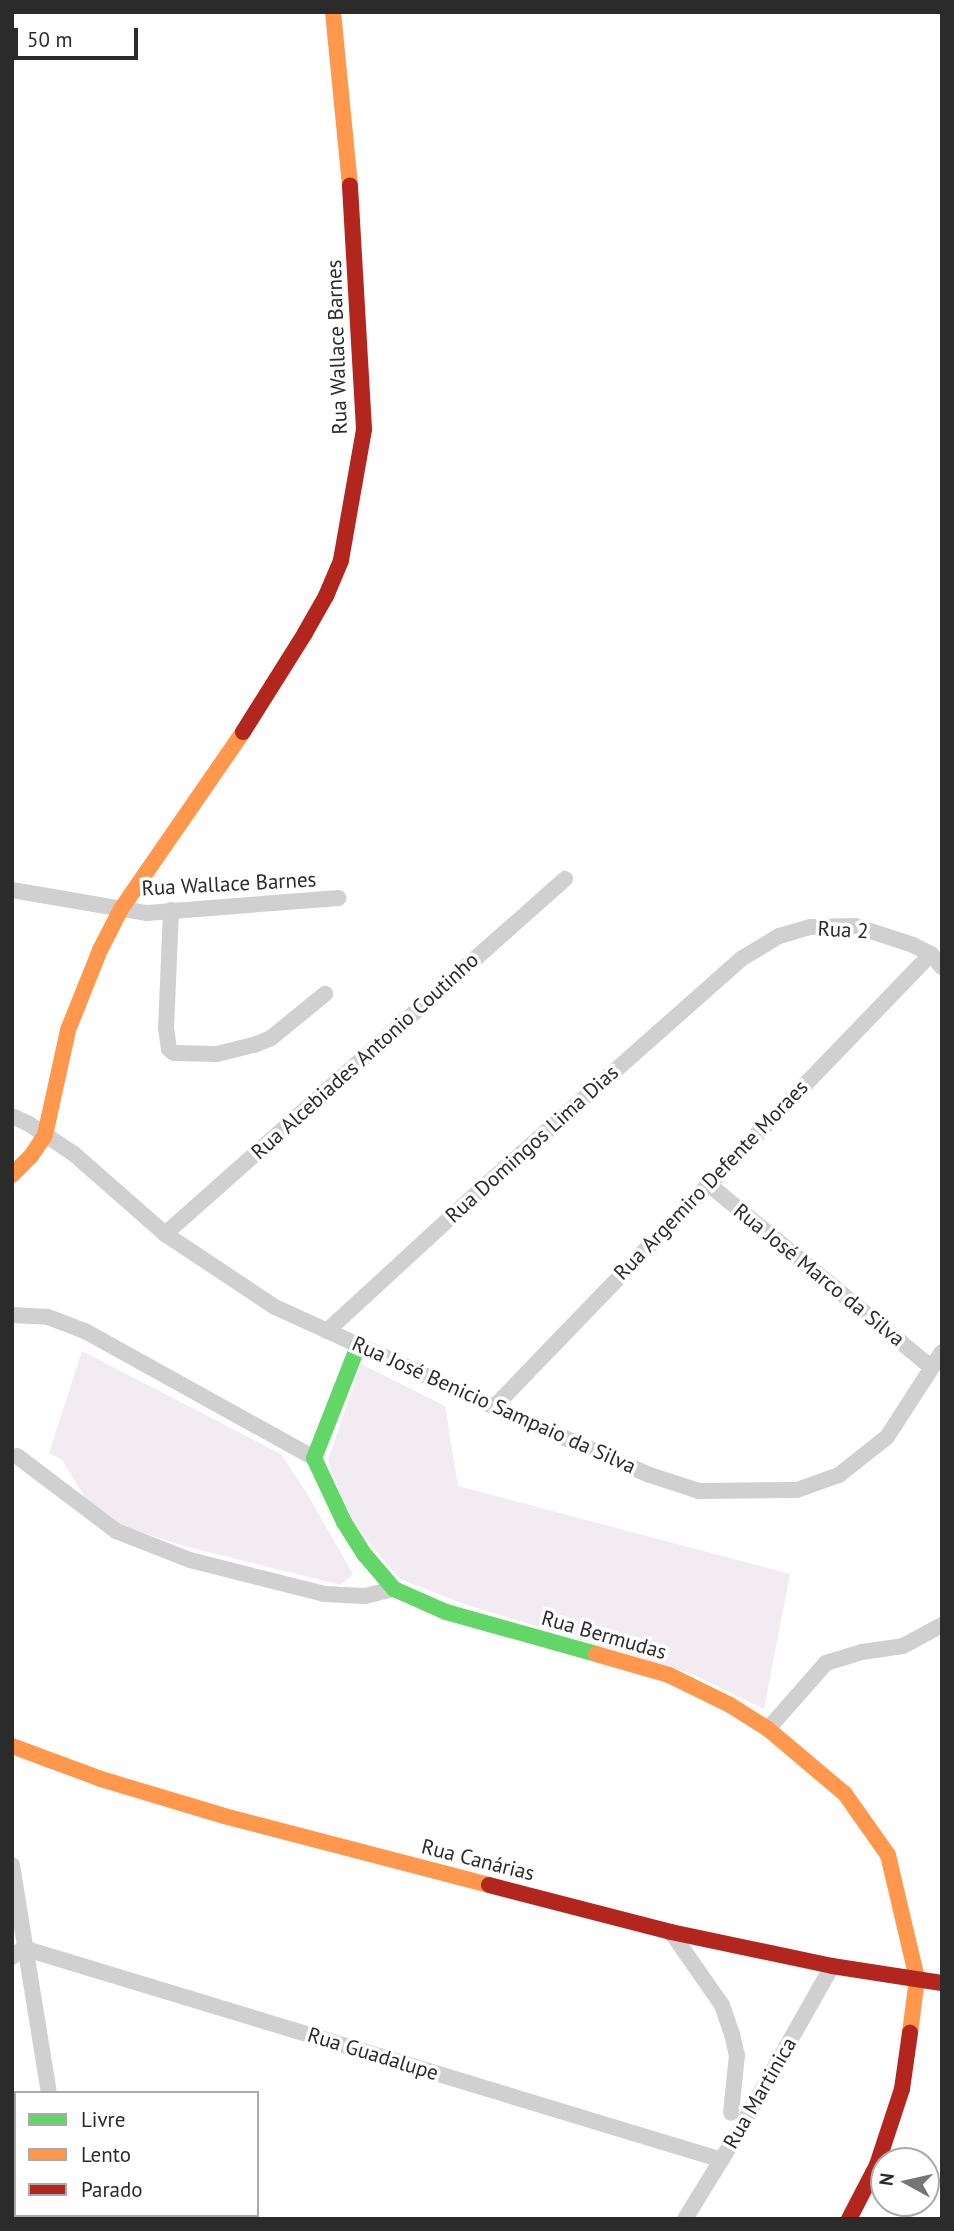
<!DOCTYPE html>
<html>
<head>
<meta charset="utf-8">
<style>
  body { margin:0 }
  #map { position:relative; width:954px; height:2231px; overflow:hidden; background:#fff; font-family:"PT Sans",sans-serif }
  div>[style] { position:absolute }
  .green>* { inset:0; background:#f2ebf2 }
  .street>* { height:16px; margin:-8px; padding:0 8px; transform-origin:8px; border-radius:8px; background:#d0d0d0 }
  .fast>* { height:16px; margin:-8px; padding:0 8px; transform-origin:8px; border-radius:8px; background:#63d668 }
  .slow>* { height:16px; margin:-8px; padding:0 8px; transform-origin:8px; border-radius:8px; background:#ff974d }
  .jam>* { height:16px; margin:-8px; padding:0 8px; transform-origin:8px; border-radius:8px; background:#b3261e }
  span { translate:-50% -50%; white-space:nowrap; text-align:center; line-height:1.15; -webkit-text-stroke:7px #fff; paint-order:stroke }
  .street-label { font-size:21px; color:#2b2b2b }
  .frame { position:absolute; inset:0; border:14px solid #2b2b2b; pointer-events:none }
  .legend { position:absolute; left:14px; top:2091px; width:245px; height:126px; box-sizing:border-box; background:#fff; border:2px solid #aaa; margin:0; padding:9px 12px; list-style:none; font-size:21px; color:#2b2b2b }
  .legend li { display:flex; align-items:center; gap:14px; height:35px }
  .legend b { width:35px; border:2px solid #aaa }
  .north { position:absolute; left:870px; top:2147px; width:70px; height:70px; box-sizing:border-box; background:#fff; border:2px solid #aaa; border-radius:50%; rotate:278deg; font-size:19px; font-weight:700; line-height:28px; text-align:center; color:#2b2b2b }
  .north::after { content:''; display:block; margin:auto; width:24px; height:32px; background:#757575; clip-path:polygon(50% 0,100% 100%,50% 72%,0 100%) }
  .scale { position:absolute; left:14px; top:28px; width:124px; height:32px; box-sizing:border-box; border:4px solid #2b2b2b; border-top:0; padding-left:9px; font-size:21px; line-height:24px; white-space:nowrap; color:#2b2b2b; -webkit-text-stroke:5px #fff; paint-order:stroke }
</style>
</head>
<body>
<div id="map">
  <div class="green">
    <div style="clip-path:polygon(82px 1351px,281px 1454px,308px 1495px,353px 1574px,341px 1585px,184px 1546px,122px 1526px,86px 1499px,62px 1460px,49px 1453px)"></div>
    <div style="clip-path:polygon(361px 1364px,445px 1406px,458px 1486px,790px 1574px,764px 1709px,690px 1673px,464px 1604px,400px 1579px,364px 1537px,343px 1503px,328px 1460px)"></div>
  </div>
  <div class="street">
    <div style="left:12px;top:890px;width:137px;rotate:9.7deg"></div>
    <div style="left:147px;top:913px;width:192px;rotate:-4.5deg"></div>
    <div style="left:171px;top:910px;width:118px;rotate:92.4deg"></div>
    <div style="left:166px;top:1028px;width:21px;rotate:82deg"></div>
    <div style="left:169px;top:1049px;width:6px;rotate:39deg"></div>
    <div style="left:174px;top:1053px;width:43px;rotate:1.3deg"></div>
    <div style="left:217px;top:1054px;width:38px;rotate:-14deg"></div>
    <div style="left:254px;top:1045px;width:18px;rotate:-22deg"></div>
    <div style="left:271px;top:1038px;width:70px;rotate:-39.2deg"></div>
    <div style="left:12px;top:1116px;width:19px;rotate:25deg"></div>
    <div style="left:29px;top:1124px;width:54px;rotate:33.7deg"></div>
    <div style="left:74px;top:1154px;width:121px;rotate:41.3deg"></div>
    <div style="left:165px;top:1234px;width:132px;rotate:33.6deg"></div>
    <div style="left:275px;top:1307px;width:241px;rotate:24.5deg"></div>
    <div style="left:494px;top:1407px;width:170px;rotate:23.6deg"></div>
    <div style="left:650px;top:1475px;width:52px;rotate:18.1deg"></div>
    <div style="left:699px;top:1491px;width:98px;rotate:-0.6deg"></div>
    <div style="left:797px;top:1490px;width:45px;rotate:-19.7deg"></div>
    <div style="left:839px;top:1475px;width:61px;rotate:-38.4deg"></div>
    <div style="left:887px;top:1437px;width:101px;rotate:-57.1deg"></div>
    <div style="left:707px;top:1183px;width:290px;rotate:39.4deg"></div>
    <div style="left:165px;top:1234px;width:535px;rotate:-41.59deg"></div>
    <div style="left:12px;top:1315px;width:36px;rotate:3deg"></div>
    <div style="left:48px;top:1317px;width:40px;rotate:21deg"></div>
    <div style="left:85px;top:1331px;width:262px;rotate:29deg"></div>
    <div style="left:327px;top:1331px;width:207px;rotate:-42.6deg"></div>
    <div style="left:479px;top:1191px;width:350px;rotate:-41.5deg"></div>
    <div style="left:741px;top:959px;width:44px;rotate:-31.2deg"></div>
    <div style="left:779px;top:936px;width:32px;rotate:-16deg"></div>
    <div style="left:810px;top:927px;width:45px;rotate:-1.3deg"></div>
    <div style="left:855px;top:926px;width:61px;rotate:18.1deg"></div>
    <div style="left:913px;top:945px;width:20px;rotate:27deg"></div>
    <div style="left:931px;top:954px;width:17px;rotate:50deg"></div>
    <div style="left:494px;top:1407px;width:629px;rotate:-46.03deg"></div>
    <div style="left:17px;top:1456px;width:124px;rotate:37.1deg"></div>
    <div style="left:116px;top:1531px;width:79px;rotate:21.4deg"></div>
    <div style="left:190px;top:1560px;width:138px;rotate:14.2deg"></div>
    <div style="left:324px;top:1594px;width:41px;rotate:2.8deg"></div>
    <div style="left:365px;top:1596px;width:30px;rotate:-14deg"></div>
    <div style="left:768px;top:1729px;width:88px;rotate:-48.7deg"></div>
    <div style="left:826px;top:1663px;width:38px;rotate:-17deg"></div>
    <div style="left:862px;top:1652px;width:41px;rotate:-8.3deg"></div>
    <div style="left:903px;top:1646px;width:44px;rotate:-28.3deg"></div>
    <div style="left:12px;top:1865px;width:231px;rotate:80.8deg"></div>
    <div style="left:671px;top:1932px;width:89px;rotate:55.1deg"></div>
    <div style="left:722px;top:2005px;width:31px;rotate:71deg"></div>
    <div style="left:732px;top:2034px;width:22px;rotate:77deg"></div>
    <div style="left:737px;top:2055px;width:58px;rotate:95.9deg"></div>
    <div style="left:12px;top:1957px;width:14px;rotate:-39deg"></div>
    <div style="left:23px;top:1948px;width:730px;rotate:16.87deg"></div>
    <div style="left:69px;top:2215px;width:4px;rotate:90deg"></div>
    <div style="left:194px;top:2215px;width:12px;rotate:20deg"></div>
    <div style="left:18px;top:2219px;width:4px;rotate:-63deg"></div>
    <div style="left:685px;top:2219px;width:97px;rotate:-58.4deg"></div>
    <div style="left:736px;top:2136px;width:195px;rotate:-60.5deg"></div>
  </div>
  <div class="fast">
    <div style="left:358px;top:1346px;width:120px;rotate:111.4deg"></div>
    <div style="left:314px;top:1458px;width:71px;rotate:64.9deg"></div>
    <div style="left:344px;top:1522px;width:39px;rotate:58deg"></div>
    <div style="left:365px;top:1555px;width:45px;rotate:49.5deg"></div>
    <div style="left:394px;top:1589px;width:57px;rotate:23.9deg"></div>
    <div style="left:446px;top:1612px;width:156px;rotate:15.6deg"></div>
  </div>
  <div class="slow">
    <div style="left:333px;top:12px;width:174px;rotate:84.4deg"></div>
    <div style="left:12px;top:1175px;width:27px;rotate:-45deg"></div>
    <div style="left:31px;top:1156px;width:25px;rotate:-56deg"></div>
    <div style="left:45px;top:1135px;width:107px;rotate:-77.6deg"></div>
    <div style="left:68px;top:1030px;width:86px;rotate:-68.2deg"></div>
    <div style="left:100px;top:950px;width:46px;rotate:-62.9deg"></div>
    <div style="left:121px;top:909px;width:215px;rotate:-55.4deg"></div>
    <div style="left:596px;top:1654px;width:76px;rotate:16deg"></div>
    <div style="left:669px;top:1675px;width:68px;rotate:26.2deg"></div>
    <div style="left:730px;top:1705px;width:45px;rotate:32.3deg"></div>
    <div style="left:768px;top:1729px;width:101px;rotate:40.2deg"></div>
    <div style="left:845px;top:1794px;width:75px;rotate:54.8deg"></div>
    <div style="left:888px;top:1855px;width:127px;rotate:76.8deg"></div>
    <div style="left:917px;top:1979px;width:54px;rotate:97.4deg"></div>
    <div style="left:12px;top:1746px;width:95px;rotate:20.3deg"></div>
    <div style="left:101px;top:1779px;width:128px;rotate:16.7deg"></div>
    <div style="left:224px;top:1816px;width:274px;rotate:14.6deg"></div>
  </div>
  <div class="jam">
    <div style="left:243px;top:732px;width:117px;rotate:-57.9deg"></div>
    <div style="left:305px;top:633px;width:43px;rotate:-60.4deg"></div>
    <div style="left:326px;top:596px;width:39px;rotate:-67deg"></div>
    <div style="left:341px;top:560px;width:133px;rotate:-80deg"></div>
    <div style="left:364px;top:429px;width:244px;rotate:-93.3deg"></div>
    <div style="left:489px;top:1885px;width:188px;rotate:14.5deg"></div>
    <div style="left:671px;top:1932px;width:165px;rotate:11.9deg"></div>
    <div style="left:832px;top:1966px;width:111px;rotate:8.8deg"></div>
    <div style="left:849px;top:2219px;width:61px;rotate:-62.6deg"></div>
    <div style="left:877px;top:2165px;width:80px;rotate:-71.8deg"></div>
    <div style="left:902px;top:2089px;width:57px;rotate:-81.9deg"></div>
  </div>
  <div class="street-label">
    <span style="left:337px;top:347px;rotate:-92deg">Rua Wallace Barnes</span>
    <span style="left:229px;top:884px;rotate:-3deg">Rua Wallace Barnes</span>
    <span style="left:843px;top:930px;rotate:3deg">Rua 2</span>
    <span style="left:365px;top:1056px;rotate:-42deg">Rua Alcebiades Antonio Coutinho</span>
    <span style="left:532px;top:1144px;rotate:-42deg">Rua Domingos Lima Dias</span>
    <span style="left:711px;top:1180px;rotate:-46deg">Rua Argemiro Defente Moraes</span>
    <span style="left:819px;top:1275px;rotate:39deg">Rua José Marco da Silva</span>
    <span style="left:494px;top:1405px;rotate:24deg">Rua José Benicio Sampaio da Silva</span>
    <span style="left:604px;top:1635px;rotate:16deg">Rua Bermudas</span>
    <span style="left:478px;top:1860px;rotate:14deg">Rua Canárias</span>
    <span style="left:373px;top:2054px;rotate:17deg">Rua Guadalupe</span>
    <span style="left:760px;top:2093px;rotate:-60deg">Rua Martinica</span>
  </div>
  <div class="frame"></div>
  <ul class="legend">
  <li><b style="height:9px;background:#63d668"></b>Livre</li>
  <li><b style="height:9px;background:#ff974d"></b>Lento</li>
  <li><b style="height:9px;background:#b3261e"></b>Parado</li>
  </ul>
  <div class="north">N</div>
  <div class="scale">50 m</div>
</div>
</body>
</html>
